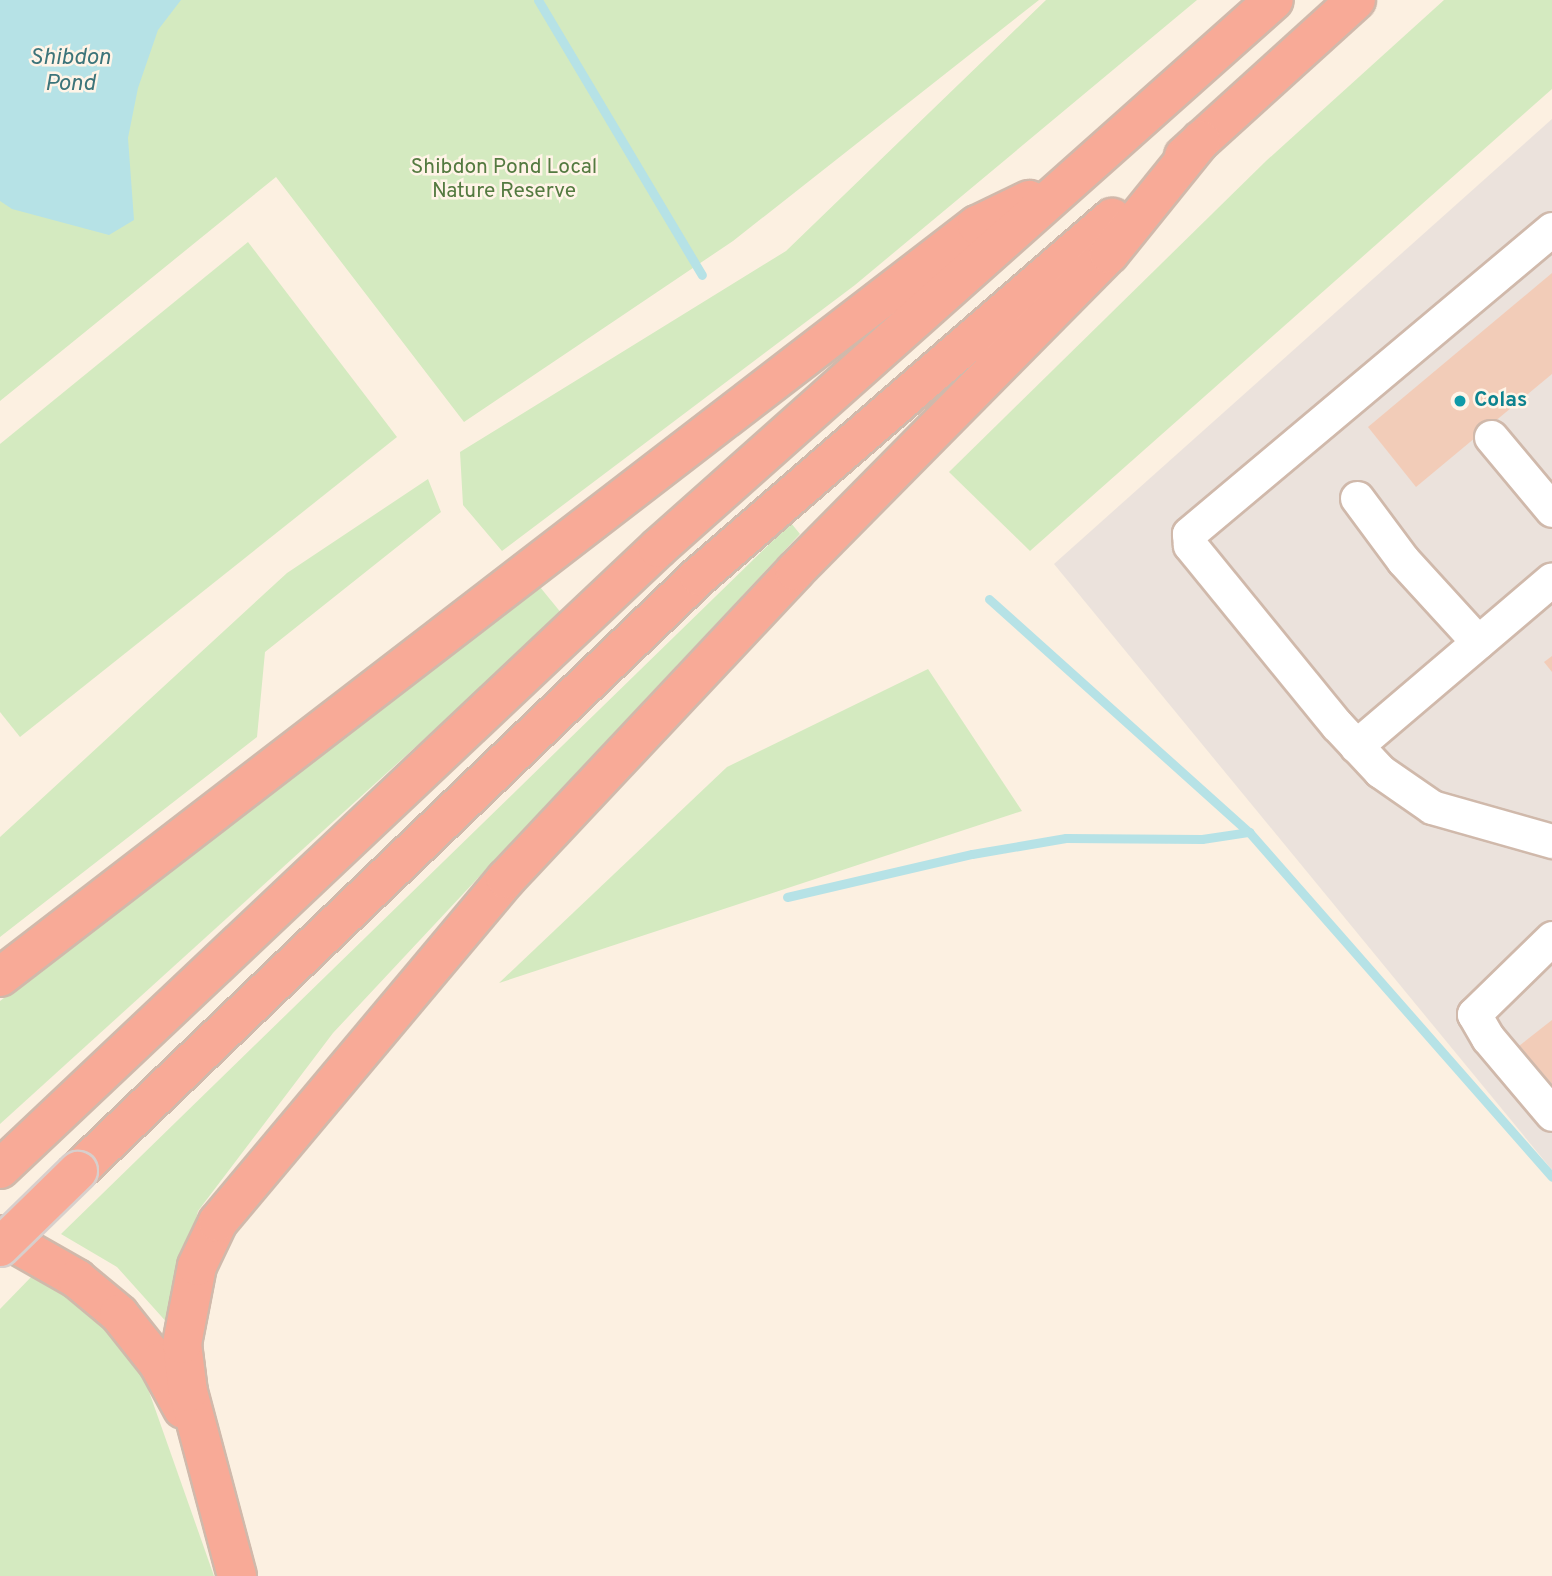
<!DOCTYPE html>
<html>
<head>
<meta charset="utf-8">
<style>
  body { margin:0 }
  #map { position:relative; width:1552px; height:1576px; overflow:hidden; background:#fcf0e1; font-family:Overpass,sans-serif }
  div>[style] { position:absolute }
  .industrial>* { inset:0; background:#ebe2dc }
  .green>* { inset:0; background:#d4eac0 }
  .water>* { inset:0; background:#b6e2e6 }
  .stream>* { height:9px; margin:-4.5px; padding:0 4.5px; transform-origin:4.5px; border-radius:4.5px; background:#b6e2e6 }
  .building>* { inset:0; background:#f2ccb8 }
  .roads { filter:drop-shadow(2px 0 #d0b9ab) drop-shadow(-2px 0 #d0b9ab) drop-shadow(0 2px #d0b9ab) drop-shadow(0 -2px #d0b9ab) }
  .minor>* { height:33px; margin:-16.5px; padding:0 16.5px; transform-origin:16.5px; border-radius:16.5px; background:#fff }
  .highway>* { height:38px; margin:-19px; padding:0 19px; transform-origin:19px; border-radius:19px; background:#f8aa97 }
  .bridges { filter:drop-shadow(2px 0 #d8cfcc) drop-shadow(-2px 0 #d8cfcc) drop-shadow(0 2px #d8cfcc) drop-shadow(0 -2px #d8cfcc) }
  .highway-bridge>* { height:38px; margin:-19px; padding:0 19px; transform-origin:19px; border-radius:19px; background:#f8aa97 }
  .dots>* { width:19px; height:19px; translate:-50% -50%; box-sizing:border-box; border:4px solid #fff4e7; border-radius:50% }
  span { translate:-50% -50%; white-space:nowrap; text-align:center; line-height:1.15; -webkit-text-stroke:5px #fff4e7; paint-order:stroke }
  .park-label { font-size:21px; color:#547a40 }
  .culture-label { font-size:21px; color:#0d838f; font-weight:700 }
  .left { translate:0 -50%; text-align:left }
  .water-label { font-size:23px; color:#3c747a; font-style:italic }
</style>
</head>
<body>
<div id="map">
  <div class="industrial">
    <div style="clip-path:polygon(1552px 119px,1552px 1170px,1054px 564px)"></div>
  </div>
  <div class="green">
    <div style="clip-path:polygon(0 0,1039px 0,733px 241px,464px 422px,276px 177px,0 401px)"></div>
    <div style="clip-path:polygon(1046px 0,1197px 0,855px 285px,502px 551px,463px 505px,460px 452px,786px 251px)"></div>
    <div style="clip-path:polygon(1444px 0,1552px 0,1552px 89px,1030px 551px,949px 472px,1266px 161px)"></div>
    <div style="clip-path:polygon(248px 242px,397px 437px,20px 737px,0 712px,0 444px)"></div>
    <div style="clip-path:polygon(428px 479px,441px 512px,265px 652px,257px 737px,0 937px,0 837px,287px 573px)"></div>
    <div style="clip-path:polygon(791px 523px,800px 534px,333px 1033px,198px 1211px,170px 1326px,117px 1267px,61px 1234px)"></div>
    <div style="clip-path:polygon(540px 587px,562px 614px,0 1124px,0 1001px)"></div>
    <div style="clip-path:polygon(928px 669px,1022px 811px,499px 983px,727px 767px)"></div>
    <div style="clip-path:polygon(36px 1272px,99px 1318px,140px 1366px,214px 1576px,0 1576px,0 1309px)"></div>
  </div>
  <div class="water">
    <div style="clip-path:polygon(0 0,181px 0,158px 30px,138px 88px,128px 138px,134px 220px,109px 235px,12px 209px,0 201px)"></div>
  </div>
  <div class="stream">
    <div style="left:538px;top:0;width:320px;rotate:59.2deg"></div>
    <div style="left:989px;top:599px;width:349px;rotate:41.9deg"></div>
    <div style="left:1249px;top:832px;width:459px;rotate:48.7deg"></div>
    <div style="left:787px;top:897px;width:190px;rotate:-13.1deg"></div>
    <div style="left:972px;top:854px;width:95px;rotate:-9.7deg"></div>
    <div style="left:1066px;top:838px;width:136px;rotate:0.4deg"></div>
    <div style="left:1202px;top:839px;width:48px;rotate:-8.5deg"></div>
  </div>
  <div class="building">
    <div style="clip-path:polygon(1552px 273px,1552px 374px,1416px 487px,1368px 427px)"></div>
    <div style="clip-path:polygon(1552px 656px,1552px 672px,1544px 662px)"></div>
    <div style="clip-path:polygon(1552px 1020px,1552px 1084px,1519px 1046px)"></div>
  </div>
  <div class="roads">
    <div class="minor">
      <div style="left:1552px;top:229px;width:474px;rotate:140deg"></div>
      <div style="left:1189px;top:534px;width:11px;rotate:85deg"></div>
      <div style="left:1190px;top:545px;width:232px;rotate:50.8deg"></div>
      <div style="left:1337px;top:725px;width:63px;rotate:46.9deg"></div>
      <div style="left:1380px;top:771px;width:63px;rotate:34.7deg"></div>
      <div style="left:1432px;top:807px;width:125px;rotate:15.8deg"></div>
      <div style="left:1491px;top:437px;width:95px;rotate:50.1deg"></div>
      <div style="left:1357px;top:498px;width:77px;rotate:53.4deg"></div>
      <div style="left:1403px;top:560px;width:111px;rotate:47.6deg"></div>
      <div style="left:1356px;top:746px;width:257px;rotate:-40.4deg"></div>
      <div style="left:1552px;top:938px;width:109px;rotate:135.7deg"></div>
      <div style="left:1474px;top:1014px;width:28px;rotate:60deg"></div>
      <div style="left:1488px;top:1038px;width:99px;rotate:49.9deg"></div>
    </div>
    <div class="highway">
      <div style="left:1184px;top:156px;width:232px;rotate:-42.2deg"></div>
      <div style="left:0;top:977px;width:1233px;rotate:-37.59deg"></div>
      <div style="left:977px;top:225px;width:58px;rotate:-25.7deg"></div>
      <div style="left:0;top:1169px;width:905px;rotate:-43.34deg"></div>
      <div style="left:658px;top:548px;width:824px;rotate:-41.66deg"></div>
      <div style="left:78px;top:1171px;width:860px;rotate:-43.78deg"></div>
      <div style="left:699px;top:576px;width:547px;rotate:-40.92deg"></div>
      <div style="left:0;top:1235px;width:89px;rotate:29.7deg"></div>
      <div style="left:77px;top:1279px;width:55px;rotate:39.8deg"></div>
      <div style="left:119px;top:1314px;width:63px;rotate:51.5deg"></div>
      <div style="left:158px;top:1363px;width:52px;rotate:61.5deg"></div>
      <div style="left:237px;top:1576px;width:190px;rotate:-104.9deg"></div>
      <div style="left:188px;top:1392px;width:48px;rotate:-97.1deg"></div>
      <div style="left:182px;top:1344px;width:79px;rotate:-79.1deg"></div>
      <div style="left:197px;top:1266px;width:49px;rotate:-64.5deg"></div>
      <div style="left:218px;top:1222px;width:448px;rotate:-50deg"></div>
      <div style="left:506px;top:879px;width:422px;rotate:-46.8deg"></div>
      <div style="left:795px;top:571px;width:446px;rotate:-45.3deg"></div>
      <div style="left:1109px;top:254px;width:146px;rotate:-51.1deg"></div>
    </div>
  </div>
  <div class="bridges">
    <div class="highway-bridge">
      <div style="left:0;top:1247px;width:109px;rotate:-44.3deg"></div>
    </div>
  </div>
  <div class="dots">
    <div style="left:1460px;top:401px;background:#0f9aa8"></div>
  </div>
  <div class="park-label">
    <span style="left:504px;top:180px">Shibdon Pond Local<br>Nature Reserve</span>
  </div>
  <div class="culture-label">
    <span class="left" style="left:1474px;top:401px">Colas</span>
  </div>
  <div class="water-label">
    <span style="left:70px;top:72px">Shibdon<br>Pond</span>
  </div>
</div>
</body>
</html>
